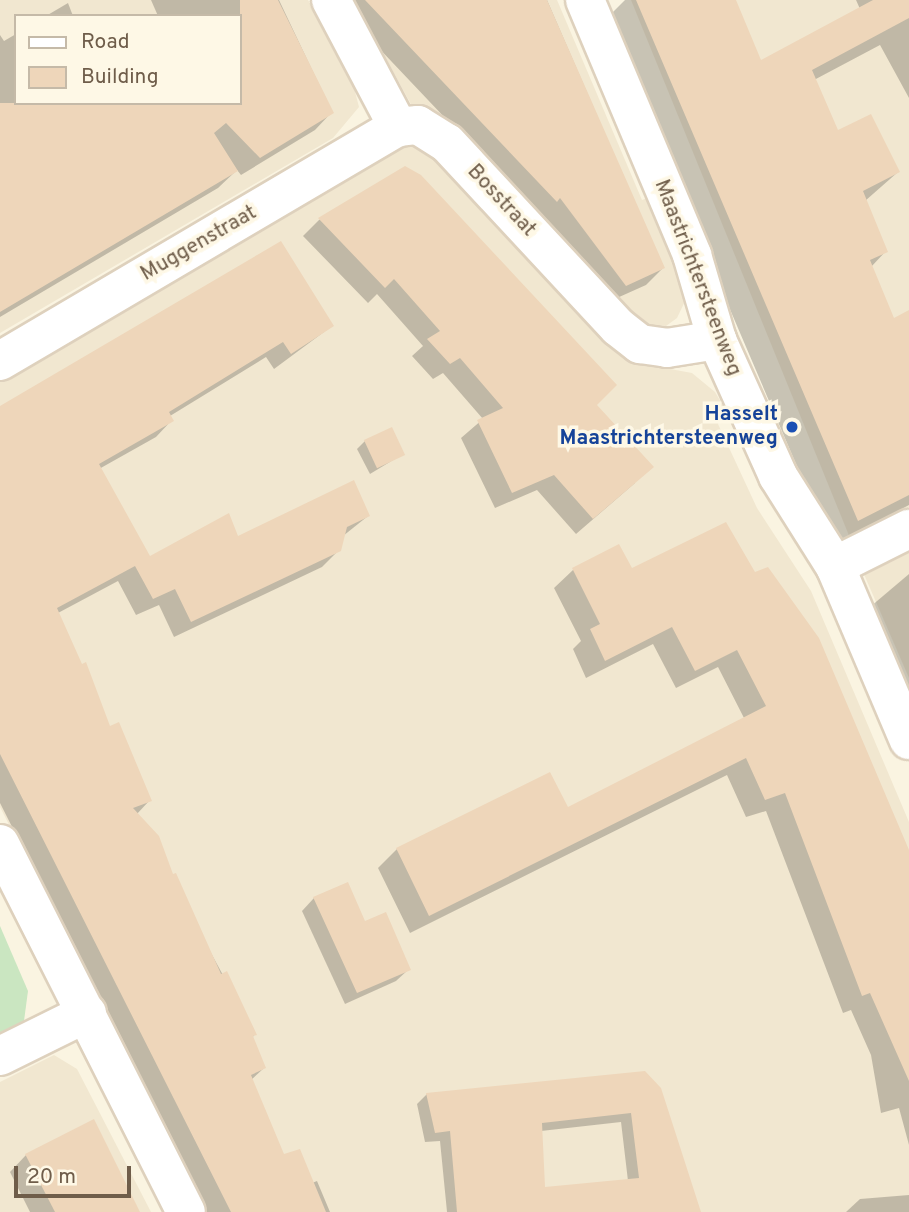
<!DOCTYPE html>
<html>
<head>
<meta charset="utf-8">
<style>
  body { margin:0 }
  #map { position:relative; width:909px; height:1212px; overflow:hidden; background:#faf4e1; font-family:Overpass,sans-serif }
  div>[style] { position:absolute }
  .residential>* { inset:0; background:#f1e7d0 }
  .green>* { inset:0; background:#cae6c1 }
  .shadow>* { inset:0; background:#0003 }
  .building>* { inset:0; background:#eed6ba; transform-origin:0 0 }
  .roads { filter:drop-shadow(2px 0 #ded1bd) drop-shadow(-2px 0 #ded1bd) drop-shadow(0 2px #ded1bd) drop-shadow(0 -2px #ded1bd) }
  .street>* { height:38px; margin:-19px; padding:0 19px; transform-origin:19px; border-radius:19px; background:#fff }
  .secondary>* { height:38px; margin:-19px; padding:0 19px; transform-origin:19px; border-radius:19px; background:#fff }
  .dots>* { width:19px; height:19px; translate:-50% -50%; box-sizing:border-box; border:4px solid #fef8e6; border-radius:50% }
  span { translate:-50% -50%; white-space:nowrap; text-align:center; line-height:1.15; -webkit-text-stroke:7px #fef8e6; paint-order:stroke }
  .street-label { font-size:21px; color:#6f5d4a }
  .transit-label { font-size:21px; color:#164399; font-weight:700 }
  .right { translate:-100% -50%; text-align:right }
  .legend { position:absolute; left:14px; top:14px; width:228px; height:91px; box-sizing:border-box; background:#fef8e6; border:2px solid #c5baa8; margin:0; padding:9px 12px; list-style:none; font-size:21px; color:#6f5d4a }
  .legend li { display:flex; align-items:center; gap:14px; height:35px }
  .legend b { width:35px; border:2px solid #c5baa8 }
  .scale { position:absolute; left:14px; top:1166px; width:117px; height:32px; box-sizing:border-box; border:4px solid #6f5d4a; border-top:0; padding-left:9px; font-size:21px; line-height:24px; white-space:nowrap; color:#6f5d4a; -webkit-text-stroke:5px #fef8e6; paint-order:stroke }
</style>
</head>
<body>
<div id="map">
  <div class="residential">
    <div style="clip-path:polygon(evenodd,0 0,308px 0,348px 65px,359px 107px,333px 138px,0 333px,0 0,16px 16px,240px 16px,240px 103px,16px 103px,16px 16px)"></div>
    <div style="clip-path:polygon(354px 0,557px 0,642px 200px,653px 196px,687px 297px,677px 318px,666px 326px,641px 324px,446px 121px,412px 106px)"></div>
    <div style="clip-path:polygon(631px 0,909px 0,909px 507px,850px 538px)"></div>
    <div style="clip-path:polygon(419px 141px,643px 364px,692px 373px,715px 392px,725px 409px,718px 424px,757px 508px,811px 591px,909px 822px,909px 1212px,207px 1212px,0 807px,0 382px,402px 142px)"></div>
    <div style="clip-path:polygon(909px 547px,909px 678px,863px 572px)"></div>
    <div style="clip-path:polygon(54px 1055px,77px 1069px,151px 1212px,0 1212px,0 1082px)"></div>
  </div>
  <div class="green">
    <div style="clip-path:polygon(0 926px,28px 991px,24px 1021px,0 1034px)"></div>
  </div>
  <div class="shadow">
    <div style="clip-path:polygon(151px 0,279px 0,332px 112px,315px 130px,241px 175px,237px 170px,218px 188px,0 317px,0 35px,4px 41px,16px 34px,16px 103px,240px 103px,240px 16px,158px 16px)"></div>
    <div style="clip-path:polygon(344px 0,547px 0,663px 268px,646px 285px,608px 302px,542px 214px,539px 217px,355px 23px)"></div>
    <div style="clip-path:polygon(625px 0,734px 0,760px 62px,860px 9px,856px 0,909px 0,909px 98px,880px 45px,814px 80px,837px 133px,898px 172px,865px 201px,886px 251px,871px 267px,893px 320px,909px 312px,909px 505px,831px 546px,606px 19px)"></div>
    <div style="clip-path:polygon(68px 3px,73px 16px,46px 16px)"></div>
    <div style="clip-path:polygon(405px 168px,595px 405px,635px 483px,576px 534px,537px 490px,495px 508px,461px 438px,483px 419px,443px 373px,433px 379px,412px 356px,423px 346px,377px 294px,368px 303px,303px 236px,319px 220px)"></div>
    <div style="clip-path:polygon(332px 326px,274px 369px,266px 357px,170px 416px,172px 420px,156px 437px,99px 469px,150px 558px,368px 516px,343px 536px,339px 550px,322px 567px,174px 637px,159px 605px,136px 615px,118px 581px,58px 613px,109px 729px,150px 800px,136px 815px,255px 1034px,252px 1038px,264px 1068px,251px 1080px,283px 1156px,312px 1183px,317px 1181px,330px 1212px,206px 1212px,0 803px,0 407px)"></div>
    <div style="clip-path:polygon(365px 441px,403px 454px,370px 474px,357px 449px)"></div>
    <div style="clip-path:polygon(725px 524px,909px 853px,909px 1145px,899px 1108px,881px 1113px,871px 1055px,851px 1010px,843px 1013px,766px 811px,746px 817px,727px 775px,410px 933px,378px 868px,397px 849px,567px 810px,744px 718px,718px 667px,676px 688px,653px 644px,586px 678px,573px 649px,581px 641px,554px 588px,573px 570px,631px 571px)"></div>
    <div style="clip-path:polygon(909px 574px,909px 725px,870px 607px)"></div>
    <div style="clip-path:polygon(314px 898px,364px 924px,409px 969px,396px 981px,345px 1004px,302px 911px)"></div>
    <div style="clip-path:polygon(evenodd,644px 1072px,699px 1212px,447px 1212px,440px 1141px,425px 1142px,417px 1104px,427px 1094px,644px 1072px,621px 1122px,628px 1181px,543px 1189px,541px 1131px,621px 1122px)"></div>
    <div style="clip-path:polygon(26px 1155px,138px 1212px,30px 1212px,10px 1172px)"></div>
    <div style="clip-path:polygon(909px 1195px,909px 1212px,846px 1212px,860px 1199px)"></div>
  </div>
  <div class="building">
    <div style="clip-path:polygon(240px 0,278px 0,334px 113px,260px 158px,226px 123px,214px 133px,238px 171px,0 312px,0 103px,240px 103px)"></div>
    <div style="clip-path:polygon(365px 0,547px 0,665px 268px,626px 286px,560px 198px,557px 202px)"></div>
    <div style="clip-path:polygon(636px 0,736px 0,761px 60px,873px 0,909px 0,909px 18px,812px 70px,838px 130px,871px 114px,900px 172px,863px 191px,888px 252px,870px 260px,894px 318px,909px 310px,909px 495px,858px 521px)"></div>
    <div style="clip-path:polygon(405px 166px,421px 175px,617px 385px,597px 405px,654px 467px,593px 519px,554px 475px,512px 493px,477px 420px,503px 408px,460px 358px,450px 364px,427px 339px,440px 331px,394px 279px,385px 288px,318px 218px)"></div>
    <div style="clip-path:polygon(281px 241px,334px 326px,291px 354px,283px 342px,169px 412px,174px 421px,99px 464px,150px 556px,229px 513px,238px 536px,354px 480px,370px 516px,347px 527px,341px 551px,191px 622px,175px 589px,153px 599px,135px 566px,57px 608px,82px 664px,86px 662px,110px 726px,119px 722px,152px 801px,133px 808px,159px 836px,173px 874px,176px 873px,221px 974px,227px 971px,257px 1035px,253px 1036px,266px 1068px,251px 1075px,284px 1154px,300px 1149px,326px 1212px,231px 1212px,0 754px,0 406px)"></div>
    <div style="left:392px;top:427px;width:31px;height:31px;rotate:65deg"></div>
    <div style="clip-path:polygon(726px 522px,755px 572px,768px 567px,819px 638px,909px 850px,909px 1081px,870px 993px,862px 996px,785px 793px,765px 800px,746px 758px,429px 916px,396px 848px,550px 772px,568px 807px,766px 706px,737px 650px,695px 671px,672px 627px,605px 661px,590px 629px,600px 624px,572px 568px,619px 544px,632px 568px)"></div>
    <div style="clip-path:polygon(348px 882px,365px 921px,386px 912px,411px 970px,357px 993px,313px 897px)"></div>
    <div style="clip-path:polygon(evenodd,645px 1071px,661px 1088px,701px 1212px,457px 1212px,450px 1131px,435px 1133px,426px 1093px,645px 1071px,631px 1113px,639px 1178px,545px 1187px,542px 1123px,631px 1113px)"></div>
    <div style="clip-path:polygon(94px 1119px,140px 1212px,55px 1212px,25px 1154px)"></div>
  </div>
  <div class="roads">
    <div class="street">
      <div style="left:331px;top:0;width:144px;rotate:62.2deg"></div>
      <div style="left:0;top:361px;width:462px;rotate:-30.5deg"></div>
      <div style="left:398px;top:127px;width:20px;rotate:-6deg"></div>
      <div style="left:418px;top:125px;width:34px;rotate:32deg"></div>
      <div style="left:447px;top:143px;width:251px;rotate:47.1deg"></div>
      <div style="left:618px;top:327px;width:28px;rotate:38deg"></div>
      <div style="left:640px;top:344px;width:27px;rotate:8deg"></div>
      <div style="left:667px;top:348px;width:51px;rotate:-9.1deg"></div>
      <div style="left:835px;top:566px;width:83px;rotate:-26.6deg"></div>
      <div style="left:0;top:844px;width:412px;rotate:63.2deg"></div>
      <div style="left:0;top:1056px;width:97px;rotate:-26.3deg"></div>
    </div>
    <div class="secondary">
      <div style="left:585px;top:0;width:277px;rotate:67.2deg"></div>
      <div style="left:692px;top:255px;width:89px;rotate:73.6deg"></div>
      <div style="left:717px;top:340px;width:149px;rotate:65.8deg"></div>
      <div style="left:778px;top:476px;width:107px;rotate:57.7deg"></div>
      <div style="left:835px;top:566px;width:189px;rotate:67deg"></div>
    </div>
  </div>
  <div class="dots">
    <div style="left:792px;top:427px;background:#1a4fb4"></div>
  </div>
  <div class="street-label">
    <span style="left:501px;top:201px;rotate:47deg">Bosstraat</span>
    <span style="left:199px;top:244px;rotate:-30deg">Muggenstraat</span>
    <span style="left:697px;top:278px;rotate:69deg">Maastrichtersteenweg</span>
  </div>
  <div class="transit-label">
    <span class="right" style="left:778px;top:427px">Hasselt<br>Maastrichtersteenweg</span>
  </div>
  <ul class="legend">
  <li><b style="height:9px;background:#fff"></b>Road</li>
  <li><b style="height:19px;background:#eed6ba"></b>Building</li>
  </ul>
  <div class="scale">20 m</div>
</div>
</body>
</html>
